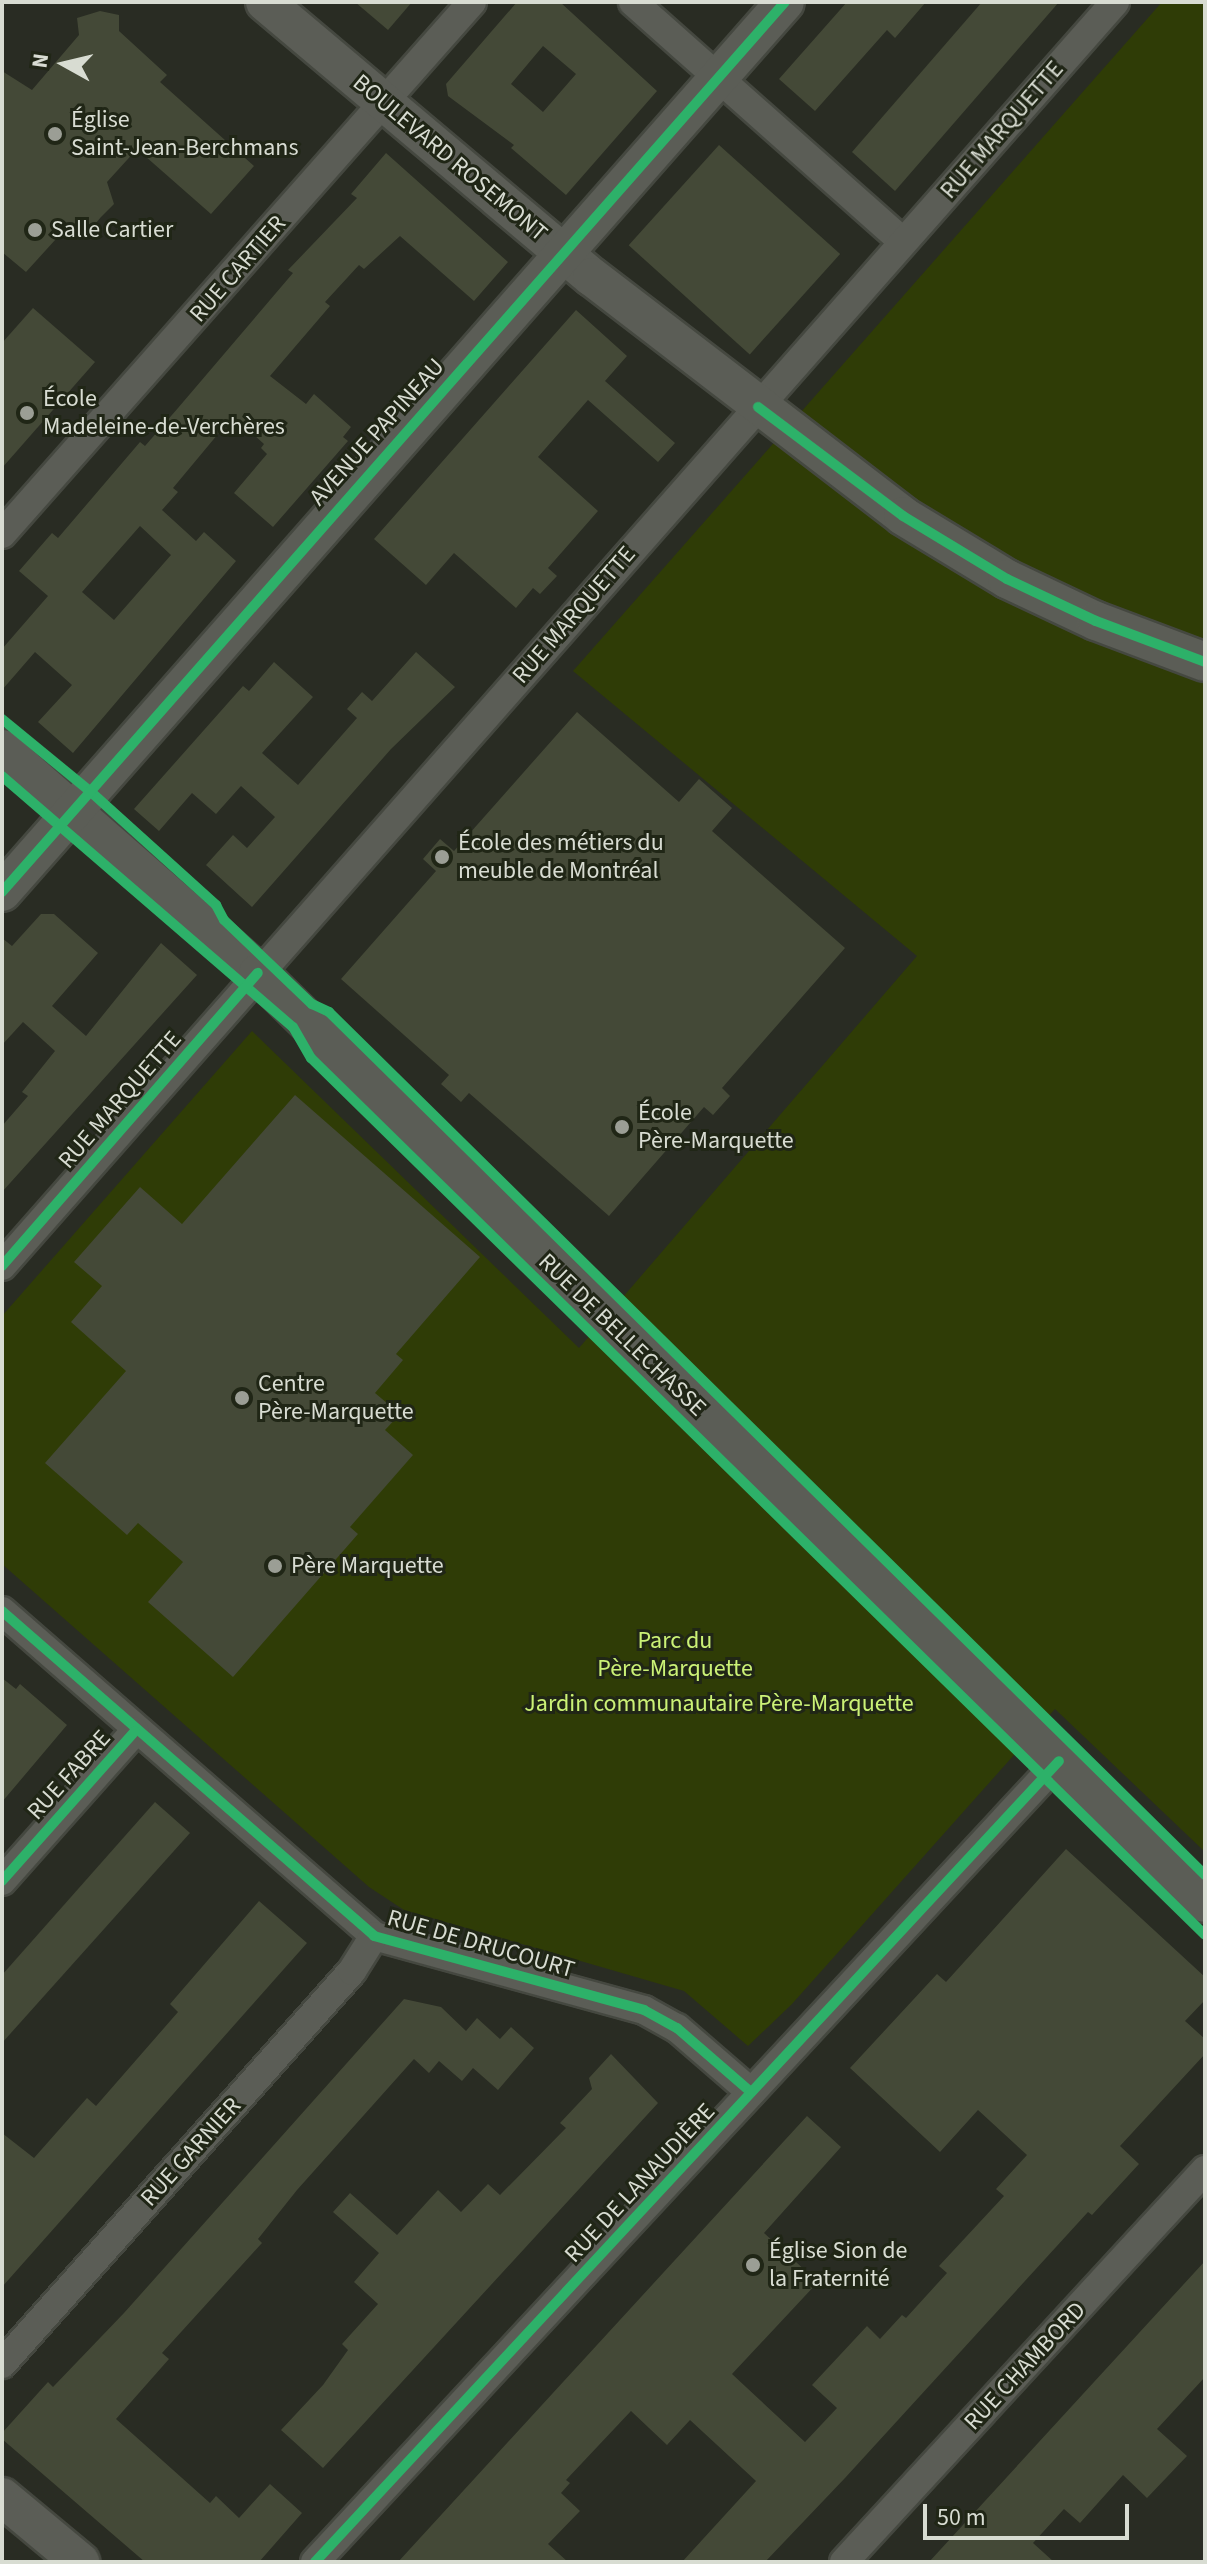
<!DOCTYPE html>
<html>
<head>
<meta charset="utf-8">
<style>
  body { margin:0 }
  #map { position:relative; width:1207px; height:2564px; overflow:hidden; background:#292c23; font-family:"Source Sans 3",sans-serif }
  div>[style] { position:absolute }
  .green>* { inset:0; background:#2f3c06 }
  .building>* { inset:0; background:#444937; transform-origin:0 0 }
  .roads { filter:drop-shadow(2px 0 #454840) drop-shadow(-2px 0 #454840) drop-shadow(0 2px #454840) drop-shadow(0 -2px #454840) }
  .street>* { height:28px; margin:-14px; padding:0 14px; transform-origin:14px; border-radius:14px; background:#5b5d56 }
  .secondary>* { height:38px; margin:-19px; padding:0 19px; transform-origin:19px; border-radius:19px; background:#5b5d56 }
  .cycleway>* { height:10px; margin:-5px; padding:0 5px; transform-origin:5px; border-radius:5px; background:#2db169 }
  .dots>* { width:22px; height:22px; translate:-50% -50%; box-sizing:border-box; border:4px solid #202616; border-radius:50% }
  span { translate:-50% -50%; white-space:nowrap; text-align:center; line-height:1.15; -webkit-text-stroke:6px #202616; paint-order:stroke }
  .poi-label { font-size:24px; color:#d8dcd2 }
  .left { translate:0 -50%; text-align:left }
  .street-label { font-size:24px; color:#d8dcd2 }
  .park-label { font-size:24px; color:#cbf176 }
  .frame { position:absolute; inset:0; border:4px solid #d8dcd2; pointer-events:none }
  .north { position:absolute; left:24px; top:24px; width:80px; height:80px; -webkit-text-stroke:6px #202616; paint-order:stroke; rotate:278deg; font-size:22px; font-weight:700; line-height:32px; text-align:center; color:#d8dcd2 }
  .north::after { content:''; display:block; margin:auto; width:28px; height:36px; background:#d8dcd2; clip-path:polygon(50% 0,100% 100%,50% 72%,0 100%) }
  .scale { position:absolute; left:923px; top:2504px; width:206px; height:36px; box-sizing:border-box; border:4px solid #d8dcd2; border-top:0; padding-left:10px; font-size:24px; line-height:28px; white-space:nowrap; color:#d8dcd2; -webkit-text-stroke:6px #202616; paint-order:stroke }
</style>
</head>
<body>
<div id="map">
  <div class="green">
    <div style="clip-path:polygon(1162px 2px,1205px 2px,1205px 1852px,1055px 1709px,792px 2004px,748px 2046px,684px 1991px,404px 1910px,369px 1887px,2px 1564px,2px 1316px,252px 1031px,579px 1348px,917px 956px,573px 671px)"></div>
  </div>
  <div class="building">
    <div style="clip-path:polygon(355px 2px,412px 2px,388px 30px)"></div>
    <div style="clip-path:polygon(evenodd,517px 2px,560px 2px,657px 91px,566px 195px,511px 148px,514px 145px,448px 96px,446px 84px,517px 2px,543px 46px,576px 74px,543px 112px,511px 84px,543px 46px)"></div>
    <div style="clip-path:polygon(847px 2px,926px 2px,895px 38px,887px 30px,815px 111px,779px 79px)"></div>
    <div style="clip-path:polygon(982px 2px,1059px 2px,895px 191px,852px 152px)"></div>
    <div style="clip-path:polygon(100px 11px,119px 15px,119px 31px,167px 75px,160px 82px,254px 166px,211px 214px,137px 149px,107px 182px,114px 204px,101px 217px,90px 230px,66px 228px,26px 272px,2px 252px,2px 71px,32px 90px,79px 35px,77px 18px)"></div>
    <div style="left:719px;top:145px;width:163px;height:135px;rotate:42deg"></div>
    <div style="clip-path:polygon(evenodd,386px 153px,508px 262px,474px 301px,400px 236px,364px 269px,359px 265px,325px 302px,330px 306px,270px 376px,306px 404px,314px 394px,351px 427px,343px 437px,348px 441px,273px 527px,234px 493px,267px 454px,261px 448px,264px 444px,233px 416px,173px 488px,178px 492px,162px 510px,196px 541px,204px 532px,236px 561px,73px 753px,38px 722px,72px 685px,35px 652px,2px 690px,2px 649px,48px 596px,19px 571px,52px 533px,58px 538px,140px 442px,145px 446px,178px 408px,293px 273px,288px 270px,357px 198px,351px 194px,386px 153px,140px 526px,171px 555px,114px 620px,82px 592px,140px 526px)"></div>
    <div style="clip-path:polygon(33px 308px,95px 362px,2px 468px,2px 343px)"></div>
    <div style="clip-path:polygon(576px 310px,627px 356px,605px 381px,675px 443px,658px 462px,588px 400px,538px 457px,598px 511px,548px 568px,557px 576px,540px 594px,533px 588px,516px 608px,454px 553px,426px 585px,374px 539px)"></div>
    <div style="clip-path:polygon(416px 652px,455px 687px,391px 749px,252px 907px,206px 865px,233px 835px,247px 848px,275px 817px,241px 786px,216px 814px,192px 793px,159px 831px,134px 809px,243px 686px,249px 691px,274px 662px,313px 697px,262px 753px,298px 785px,357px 718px,347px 709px,362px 692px,372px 701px)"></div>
    <div style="clip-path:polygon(577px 712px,679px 802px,699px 779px,732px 808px,712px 831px,845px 948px,722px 1088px,730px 1096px,713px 1115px,704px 1107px,609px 1216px,469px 1093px,461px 1102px,441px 1084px,449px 1075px,341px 979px,436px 871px,423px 859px,440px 839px,454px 851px)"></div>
    <div style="clip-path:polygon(41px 914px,54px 914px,98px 953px,52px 1006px,86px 1036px,161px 943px,197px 975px,2px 1192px,2px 1126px,28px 1096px,22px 1092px,55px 1051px,23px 1022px,2px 1045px,2px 938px,12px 946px)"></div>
    <div style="clip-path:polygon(295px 1095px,480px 1257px,396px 1354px,403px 1360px,375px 1393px,400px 1414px,385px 1430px,413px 1455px,350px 1527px,358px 1534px,233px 1677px,148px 1602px,183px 1562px,138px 1523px,127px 1535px,45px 1463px,126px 1371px,71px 1322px,102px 1286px,74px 1262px,140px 1187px,182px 1224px)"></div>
    <div style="clip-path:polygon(2px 1678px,16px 1689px,20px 1684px,67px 1725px,2px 1802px)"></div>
    <div style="clip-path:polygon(155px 1802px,190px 1833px,2px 2043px,2px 1975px)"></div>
    <div style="clip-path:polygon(1066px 1849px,1205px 1977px,1205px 2000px,1185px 2021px,1205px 2039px,1205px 2054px,1120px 2146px,1139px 2164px,1092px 2215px,1088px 2212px,845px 2478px,765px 2562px,682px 2562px,756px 2481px,690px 2420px,667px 2445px,631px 2411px,566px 2480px,570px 2483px,561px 2493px,580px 2511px,548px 2544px,568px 2562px,398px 2562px,807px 2116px,841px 2147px,764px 2233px,818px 2282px,732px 2374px,805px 2442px,837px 2408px,812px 2385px,867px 2326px,880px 2339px,902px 2315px,906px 2318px,947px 2273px,939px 2266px,1004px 2196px,996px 2189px,1027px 2155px,978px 2110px,940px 2152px,850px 2068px,937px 1974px,946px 1982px)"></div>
    <div style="clip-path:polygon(259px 1901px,307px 1943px,2px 2287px,2px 2133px,34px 2158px,87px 2098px,96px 2106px,178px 2012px,170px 2004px)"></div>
    <div style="clip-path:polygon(404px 1999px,441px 2007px,466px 2031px,477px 2018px,500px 2039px,511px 2027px,534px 2048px,498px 2090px,473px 2068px,462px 2081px,439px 2061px,429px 2073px,414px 2059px,297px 2190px,258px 2239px,262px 2243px,162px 2353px,169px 2359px,116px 2419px,210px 2503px,216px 2496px,239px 2518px,270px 2484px,302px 2513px,259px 2562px,145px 2562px,2px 2439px,2px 2433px,48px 2382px,53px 2387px,124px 2313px)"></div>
    <div style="clip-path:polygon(611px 2054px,658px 2103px,323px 2468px,281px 2430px,323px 2385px,348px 2350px,342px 2344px,378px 2304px,354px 2282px,379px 2253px,333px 2212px,350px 2193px,397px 2235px,438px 2190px,461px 2212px,488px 2184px,500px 2195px,566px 2128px,560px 2123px,592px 2089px,589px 2078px)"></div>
    <div style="clip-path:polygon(1205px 2261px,1205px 2377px,1157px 2429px,1187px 2456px,1147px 2498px,1123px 2475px,1080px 2523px,1064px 2509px,1033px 2543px,1054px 2562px,929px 2562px)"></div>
  </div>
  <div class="roads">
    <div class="street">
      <div style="left:633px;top:2px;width:361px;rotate:41.6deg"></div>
      <div style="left:2px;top:534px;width:710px;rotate:-48.54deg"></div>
      <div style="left:2px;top:1266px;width:1684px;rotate:-48.63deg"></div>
      <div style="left:2px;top:1611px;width:494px;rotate:41.1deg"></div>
      <div style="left:374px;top:1936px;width:280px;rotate:15.3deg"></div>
      <div style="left:644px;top:2010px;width:38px;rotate:29deg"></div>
      <div style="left:677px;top:2028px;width:98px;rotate:40.9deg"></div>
      <div style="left:2px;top:1881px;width:200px;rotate:-48.4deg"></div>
      <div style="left:2px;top:2364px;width:526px;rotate:-48.31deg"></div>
      <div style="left:352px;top:1971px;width:41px;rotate:-57.8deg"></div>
      <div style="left:315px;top:2562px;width:1093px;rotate:-47.11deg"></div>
      <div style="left:844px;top:2562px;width:533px;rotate:-47.36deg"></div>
    </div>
    <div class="secondary">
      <div style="left:265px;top:2px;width:427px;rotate:40.1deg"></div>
      <div style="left:592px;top:277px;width:392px;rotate:37.5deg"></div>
      <div style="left:903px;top:516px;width:122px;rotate:31.2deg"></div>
      <div style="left:1007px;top:579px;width:98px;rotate:25.3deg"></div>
      <div style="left:1096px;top:621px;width:116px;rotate:20.6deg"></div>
      <div style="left:2px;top:749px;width:340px;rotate:41.2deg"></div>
      <div style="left:258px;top:973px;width:1327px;rotate:44.48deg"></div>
      <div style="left:2px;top:892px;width:1185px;rotate:-48.66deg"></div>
      <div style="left:2px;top:2497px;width:102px;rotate:39.8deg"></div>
    </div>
  </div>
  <div class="cycleway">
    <div style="left:758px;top:407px;width:181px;rotate:36.9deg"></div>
    <div style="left:903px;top:516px;width:122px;rotate:31.2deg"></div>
    <div style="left:1007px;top:579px;width:98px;rotate:25.3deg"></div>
    <div style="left:1096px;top:621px;width:116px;rotate:20.6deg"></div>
    <div style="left:2px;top:719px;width:115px;rotate:39.4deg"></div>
    <div style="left:91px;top:792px;width:169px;rotate:42.1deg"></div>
    <div style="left:216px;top:905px;width:17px;rotate:62deg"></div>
    <div style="left:224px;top:920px;width:122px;rotate:43.7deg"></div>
    <div style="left:312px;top:1004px;width:19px;rotate:25deg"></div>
    <div style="left:329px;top:1012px;width:1230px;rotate:44.57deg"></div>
    <div style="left:2px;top:776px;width:384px;rotate:40.8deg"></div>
    <div style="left:293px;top:1027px;width:36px;rotate:60deg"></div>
    <div style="left:311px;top:1058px;width:1252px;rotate:44.45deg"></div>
    <div style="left:2px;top:892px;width:1185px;rotate:-48.66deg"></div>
    <div style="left:2px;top:1266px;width:389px;rotate:-48.9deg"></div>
    <div style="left:2px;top:1611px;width:494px;rotate:41.1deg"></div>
    <div style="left:374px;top:1936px;width:280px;rotate:15.3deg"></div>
    <div style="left:644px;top:2010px;width:38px;rotate:29deg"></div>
    <div style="left:677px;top:2028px;width:98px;rotate:40.9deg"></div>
    <div style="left:2px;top:1881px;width:200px;rotate:-48.4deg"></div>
    <div style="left:315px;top:2562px;width:1093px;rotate:-47.11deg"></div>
  </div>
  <div class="dots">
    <div style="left:55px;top:134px;background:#9b9e95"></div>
    <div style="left:35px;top:230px;background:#9b9e95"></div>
    <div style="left:27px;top:413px;background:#9b9e95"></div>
    <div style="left:442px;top:857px;background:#9b9e95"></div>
    <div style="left:622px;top:1127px;background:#9b9e95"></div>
    <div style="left:242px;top:1398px;background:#9b9e95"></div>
    <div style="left:275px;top:1566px;background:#9b9e95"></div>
    <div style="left:753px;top:2265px;background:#9b9e95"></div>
  </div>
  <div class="poi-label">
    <span class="left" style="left:71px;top:134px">Église<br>Saint-Jean-Berchmans</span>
    <span class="left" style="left:51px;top:230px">Salle Cartier</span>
    <span class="left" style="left:43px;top:413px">École<br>Madeleine-de-Verchères</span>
    <span class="left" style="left:458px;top:857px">École des métiers du<br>meuble de Montréal</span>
    <span class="left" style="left:638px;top:1127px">École<br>Père-Marquette</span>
    <span class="left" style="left:258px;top:1398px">Centre<br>Père-Marquette</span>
    <span class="left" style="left:291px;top:1566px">Père Marquette</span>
    <span class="left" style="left:769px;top:2265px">Église Sion de<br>la Fraternité</span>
  </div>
  <div class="street-label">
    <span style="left:1002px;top:130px;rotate:-49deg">RUE MARQUETTE</span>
    <span style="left:450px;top:158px;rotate:40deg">BOULEVARD ROSEMONT</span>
    <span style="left:238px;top:269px;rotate:-49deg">RUE CARTIER</span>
    <span style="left:377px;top:432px;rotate:-48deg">AVENUE PAPINEAU</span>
    <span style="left:574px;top:615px;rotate:-49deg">RUE MARQUETTE</span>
    <span style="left:120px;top:1100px;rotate:-49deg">RUE MARQUETTE</span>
    <span style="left:622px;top:1335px;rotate:44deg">RUE DE BELLECHASSE</span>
    <span style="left:69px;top:1775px;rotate:-48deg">RUE FABRE</span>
    <span style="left:481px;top:1944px;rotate:16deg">RUE DE DRUCOURT</span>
    <span style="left:191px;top:2152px;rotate:-48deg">RUE GARNIER</span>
    <span style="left:640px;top:2183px;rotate:-47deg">RUE DE LANAUDIÈRE</span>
    <span style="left:1025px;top:2366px;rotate:-47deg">RUE CHAMBORD</span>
  </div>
  <div class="park-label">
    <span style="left:675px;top:1655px">Parc du<br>Père-Marquette</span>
    <span style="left:719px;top:1704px">Jardin communautaire Père-Marquette</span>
  </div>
  <div class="frame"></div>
  <div class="north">N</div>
  <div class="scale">50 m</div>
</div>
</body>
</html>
